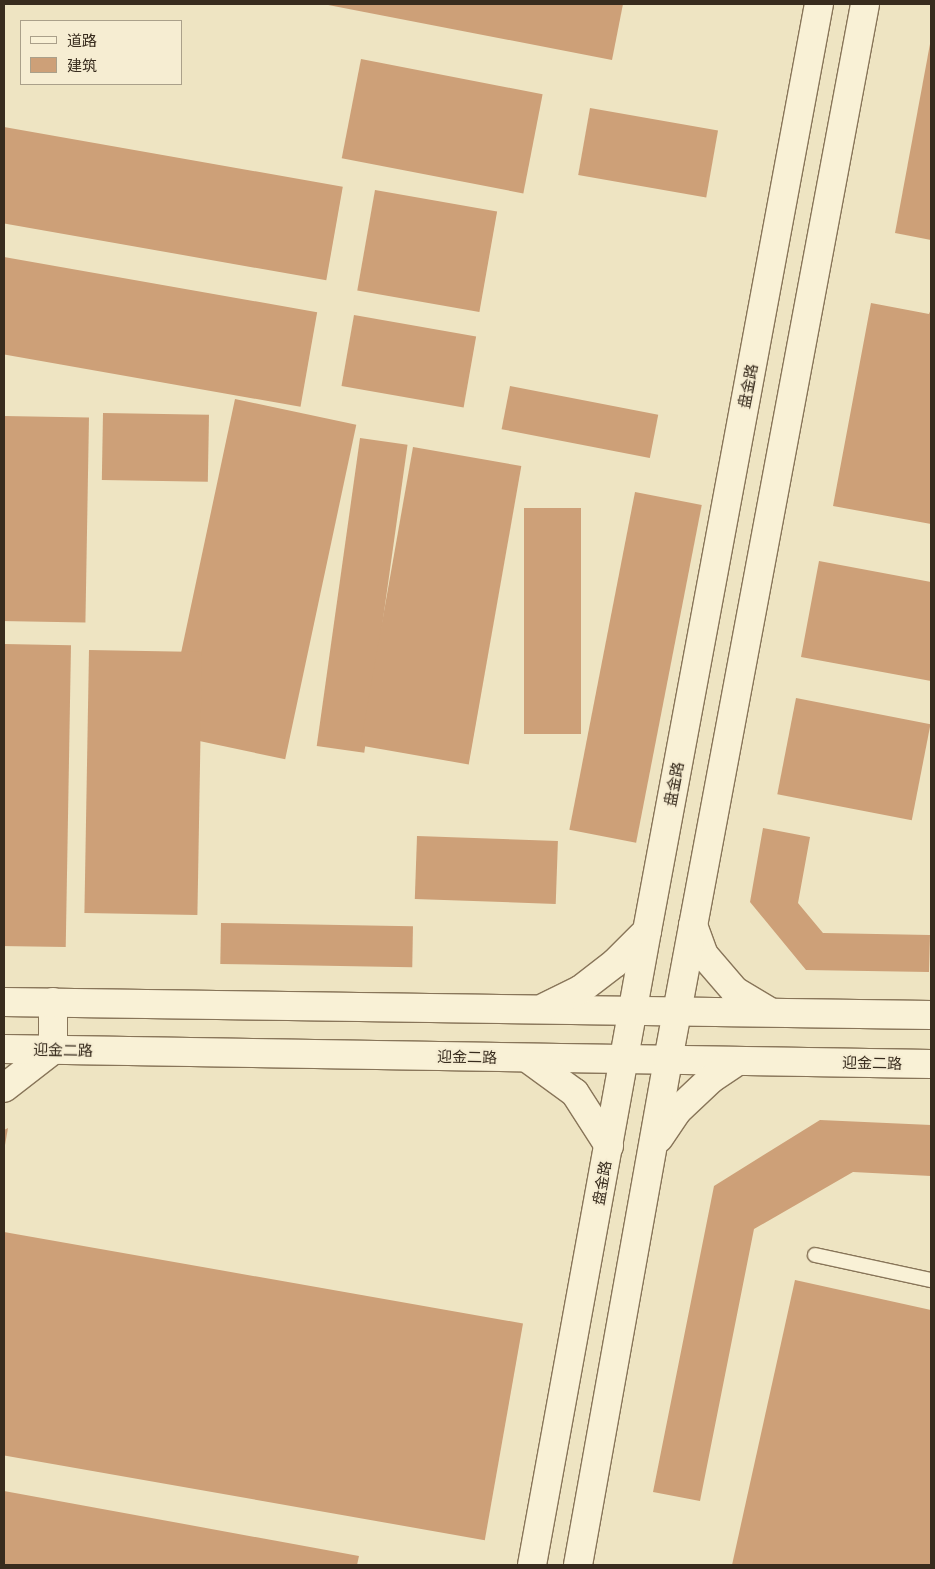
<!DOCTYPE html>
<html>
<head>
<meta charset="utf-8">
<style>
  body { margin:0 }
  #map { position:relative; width:935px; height:1569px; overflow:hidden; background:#eee4c2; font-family:Merriweather,"Noto Sans SC",serif }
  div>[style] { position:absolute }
  .building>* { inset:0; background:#cda078; transform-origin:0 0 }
  .roads { filter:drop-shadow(1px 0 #887559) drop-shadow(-1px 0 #887559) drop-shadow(0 1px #887559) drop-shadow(0 -1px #887559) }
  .service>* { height:14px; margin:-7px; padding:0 7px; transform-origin:7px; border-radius:7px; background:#f9f1d6 }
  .minor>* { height:28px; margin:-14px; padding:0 14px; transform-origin:14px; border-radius:14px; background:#f9f1d6 }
  .tertiary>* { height:28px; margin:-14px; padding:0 14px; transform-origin:14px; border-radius:14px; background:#f9f1d6 }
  span { translate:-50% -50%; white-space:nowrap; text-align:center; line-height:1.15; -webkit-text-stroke:4px #f6edd2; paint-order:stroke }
  .street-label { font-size:15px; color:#382c1e }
  .frame { position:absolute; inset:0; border:5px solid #382c1e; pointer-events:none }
  .legend { position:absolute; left:20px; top:20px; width:162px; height:65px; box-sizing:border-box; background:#f6edd2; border:1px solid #aaa08a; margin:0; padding:6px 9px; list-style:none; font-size:15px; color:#382c1e }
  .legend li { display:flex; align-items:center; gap:10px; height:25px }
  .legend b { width:25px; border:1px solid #aaa08a }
</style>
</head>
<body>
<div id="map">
  <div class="building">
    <div style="clip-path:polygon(323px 4px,623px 4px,612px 60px)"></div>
    <div style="clip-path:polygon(930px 44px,931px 44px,931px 240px,895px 233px)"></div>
    <div style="left:361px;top:59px;width:185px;height:101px;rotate:11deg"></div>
    <div style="left:590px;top:108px;width:130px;height:68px;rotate:10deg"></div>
    <div style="left:4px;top:127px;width:344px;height:95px;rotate:10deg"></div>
    <div style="left:375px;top:190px;width:124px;height:102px;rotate:10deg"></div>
    <div style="left:4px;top:257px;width:318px;height:96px;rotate:10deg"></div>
    <div style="clip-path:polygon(871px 303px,929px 314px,931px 309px,931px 524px,833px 506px)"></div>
    <div style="left:354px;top:315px;width:124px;height:72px;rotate:10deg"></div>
    <div style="left:510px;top:386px;width:151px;height:44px;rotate:11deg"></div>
    <div style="left:235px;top:399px;width:124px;height:342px;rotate:12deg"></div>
    <div style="left:103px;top:413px;width:106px;height:67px;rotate:1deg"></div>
    <div style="left:4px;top:416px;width:85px;height:205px;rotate:1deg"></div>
    <div style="left:360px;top:438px;width:48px;height:311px;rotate:8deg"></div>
    <div style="left:413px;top:447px;width:110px;height:303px;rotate:10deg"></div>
    <div style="left:635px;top:492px;width:68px;height:344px;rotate:11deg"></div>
    <div style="left:524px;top:508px;width:57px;height:226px"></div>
    <div style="clip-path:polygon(819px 561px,931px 582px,931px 681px,801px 657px)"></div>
    <div style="left:4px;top:644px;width:67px;height:302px;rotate:1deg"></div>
    <div style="left:89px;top:650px;width:113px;height:263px;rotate:1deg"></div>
    <div style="left:796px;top:698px;width:137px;height:98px;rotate:11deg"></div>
    <div style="clip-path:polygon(763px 828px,810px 837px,798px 903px,823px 933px,930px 935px,929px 972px,806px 970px,750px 902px)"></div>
    <div style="left:417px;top:836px;width:141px;height:63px;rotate:2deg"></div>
    <div style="left:221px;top:923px;width:192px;height:41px;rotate:1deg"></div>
    <div style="clip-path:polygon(820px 1120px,931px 1125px,931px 1176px,853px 1172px,754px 1229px,700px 1501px,653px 1492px,714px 1186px)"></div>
    <div style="clip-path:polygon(8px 1128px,5px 1145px,4px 1145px,4px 1130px)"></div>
    <div style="left:4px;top:1232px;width:527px;height:220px;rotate:10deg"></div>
    <div style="clip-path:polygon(795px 1280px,931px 1310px,931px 1565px,732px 1565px)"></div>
    <div style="clip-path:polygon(4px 1491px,359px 1556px,357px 1565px,4px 1565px)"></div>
  </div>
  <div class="roads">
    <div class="service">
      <div style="left:815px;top:1255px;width:119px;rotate:12.2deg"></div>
    </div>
    <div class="minor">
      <div style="left:4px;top:1088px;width:62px;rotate:-37.8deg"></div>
      <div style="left:53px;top:1050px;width:48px;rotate:-90deg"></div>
    </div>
    <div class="tertiary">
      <div style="left:693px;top:925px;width:32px;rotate:70deg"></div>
      <div style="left:704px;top:955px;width:48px;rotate:49.3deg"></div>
      <div style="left:735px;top:991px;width:39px;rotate:31deg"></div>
      <div style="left:4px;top:1002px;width:927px;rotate:0.8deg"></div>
      <div style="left:545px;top:1007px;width:39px;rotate:-26deg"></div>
      <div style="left:580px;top:990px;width:44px;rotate:-37.6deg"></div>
      <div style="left:615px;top:963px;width:45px;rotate:-45deg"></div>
      <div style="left:4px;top:1049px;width:927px;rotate:0.93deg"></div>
      <div style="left:527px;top:1058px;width:59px;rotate:36.1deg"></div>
      <div style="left:575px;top:1093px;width:63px;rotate:57.3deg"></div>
      <div style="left:659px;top:1138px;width:32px;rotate:-56deg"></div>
      <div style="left:677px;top:1111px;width:47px;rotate:-43.3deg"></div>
      <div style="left:711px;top:1079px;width:32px;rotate:-34deg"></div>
      <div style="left:532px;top:1565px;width:644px;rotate:-79.72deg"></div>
      <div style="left:647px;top:931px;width:943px;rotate:-79.49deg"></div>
      <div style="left:578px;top:1565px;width:513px;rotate:-79.89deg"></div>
      <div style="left:668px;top:1060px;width:1074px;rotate:-79.43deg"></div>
    </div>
  </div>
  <div class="street-label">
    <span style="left:748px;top:386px;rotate:-79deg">盘金路</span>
    <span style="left:674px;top:784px;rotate:-79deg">盘金路</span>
    <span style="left:63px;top:1050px;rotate:1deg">迎金二路</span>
    <span style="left:467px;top:1057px;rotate:1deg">迎金二路</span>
    <span style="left:872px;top:1063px;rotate:1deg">迎金二路</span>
    <span style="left:602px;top:1183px;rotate:-80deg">盘金路</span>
  </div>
  <div class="frame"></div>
  <ul class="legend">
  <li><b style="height:6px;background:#f9f1d6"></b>道路</li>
  <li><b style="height:14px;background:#cda078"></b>建筑</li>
  </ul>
</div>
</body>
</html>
